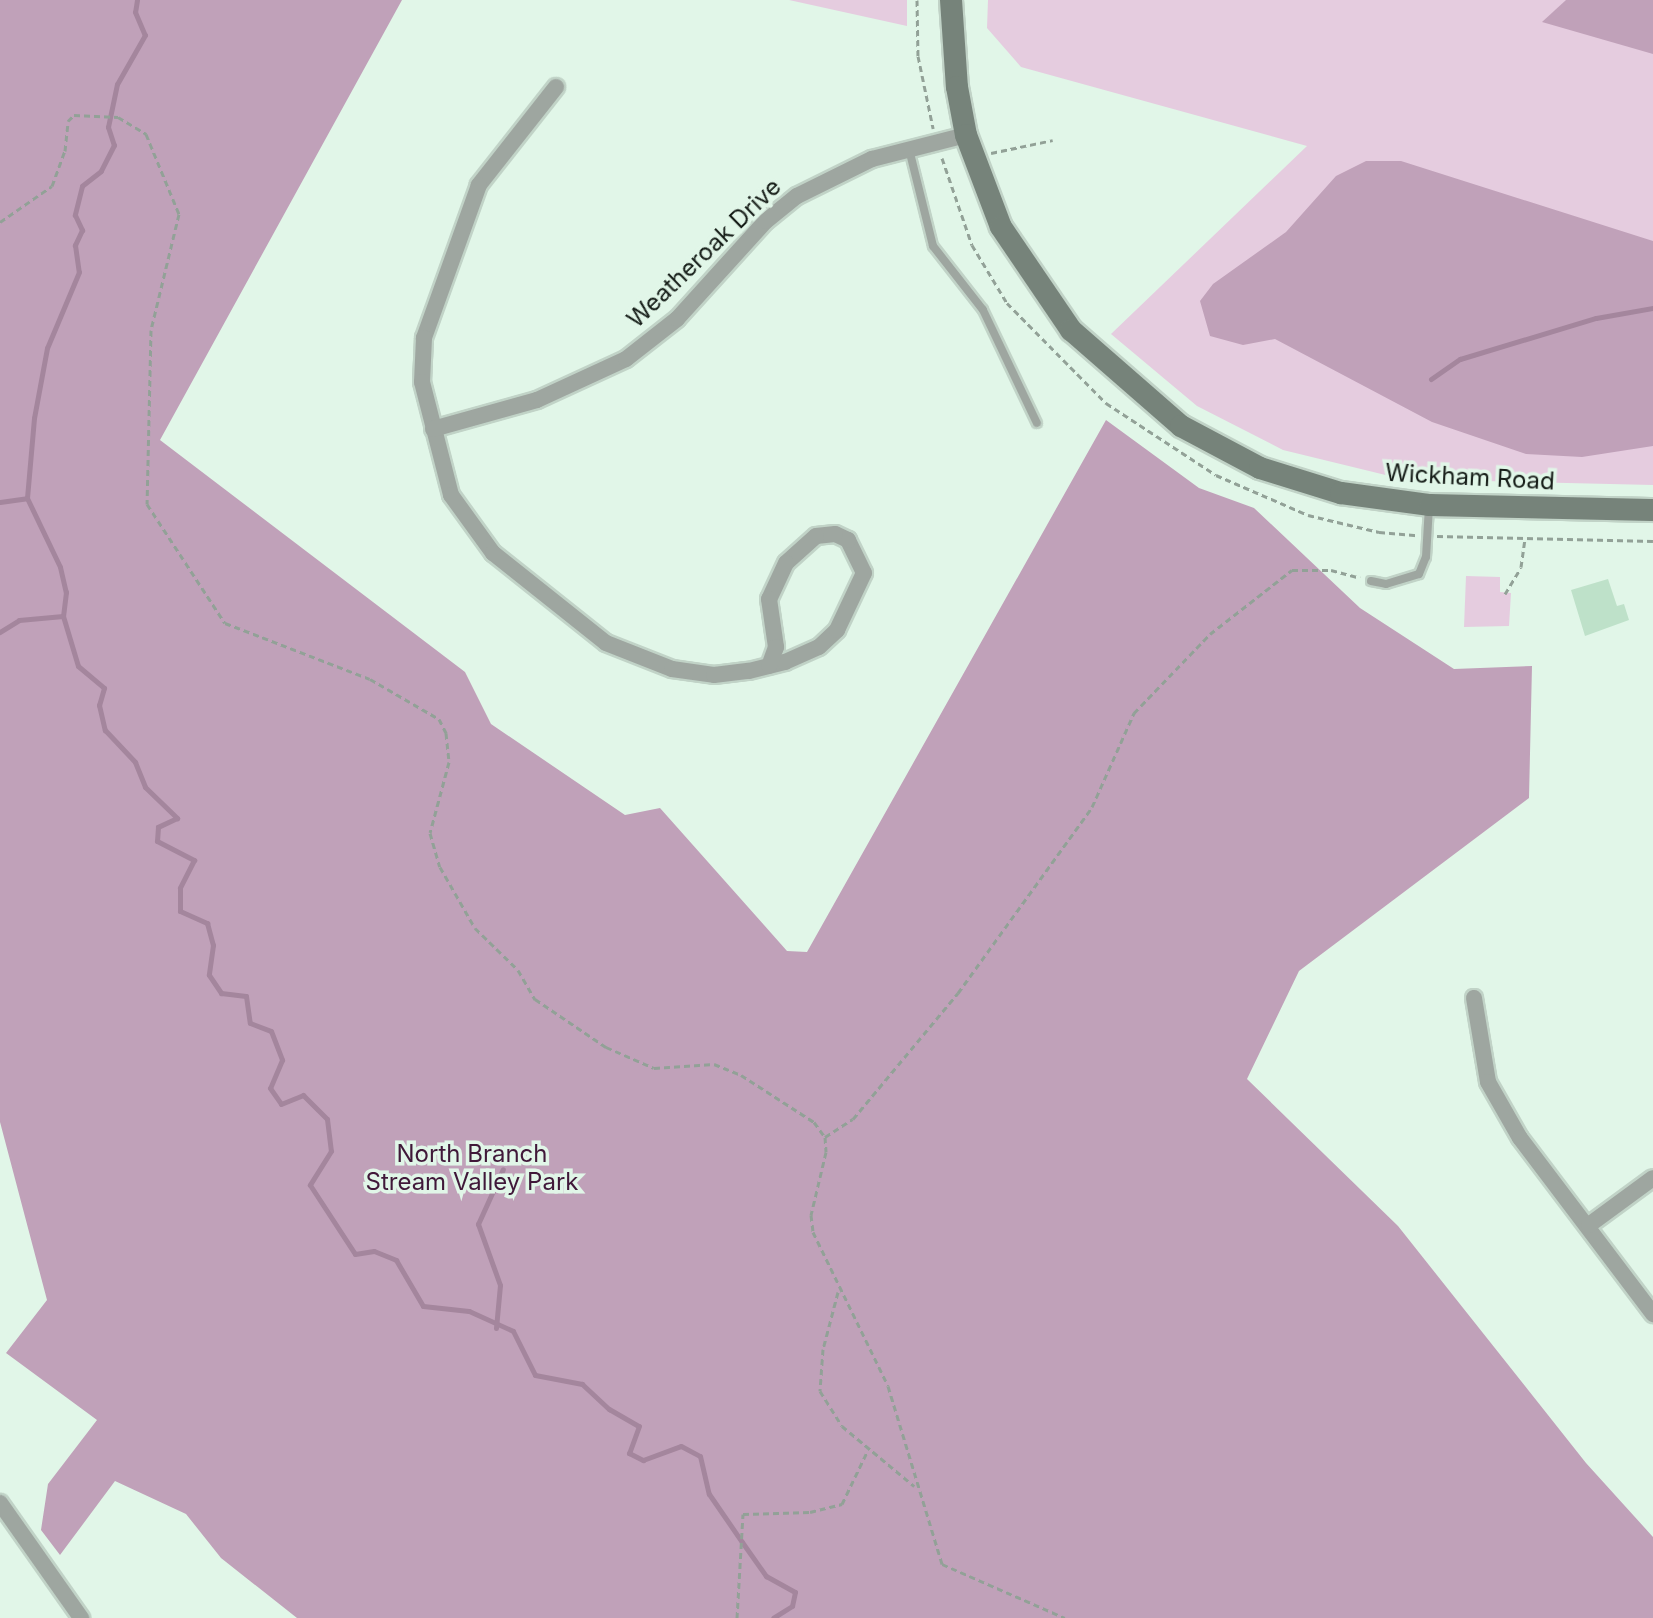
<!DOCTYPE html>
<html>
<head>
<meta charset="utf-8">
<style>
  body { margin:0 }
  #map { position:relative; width:1653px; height:1618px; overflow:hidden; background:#e1f6e8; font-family:Inter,sans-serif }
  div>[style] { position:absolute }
  .green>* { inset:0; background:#e5ccdf }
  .forest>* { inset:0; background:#c0a1b9 }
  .stream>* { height:5px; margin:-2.5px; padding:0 2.5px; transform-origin:2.5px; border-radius:2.5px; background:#a4869d }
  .building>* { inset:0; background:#bee1c9 }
  .path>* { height:3px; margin-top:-1.5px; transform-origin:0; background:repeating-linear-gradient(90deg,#92a197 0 6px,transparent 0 10px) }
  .roads { filter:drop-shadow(2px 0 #c1d3c7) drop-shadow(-2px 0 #c1d3c7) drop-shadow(0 2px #c1d3c7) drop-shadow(0 -2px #c1d3c7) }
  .lane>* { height:8px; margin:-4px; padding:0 4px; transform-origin:4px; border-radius:4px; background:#9ea6a0 }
  .street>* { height:16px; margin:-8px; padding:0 8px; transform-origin:8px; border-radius:8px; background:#9ea6a0 }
  .secondary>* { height:22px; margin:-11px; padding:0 11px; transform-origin:11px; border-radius:11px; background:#76837a }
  span { translate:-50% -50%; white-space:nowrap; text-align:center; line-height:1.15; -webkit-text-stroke:7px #e1f6e8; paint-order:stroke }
  .street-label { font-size:24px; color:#161d18 }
  .park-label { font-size:24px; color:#401839 }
</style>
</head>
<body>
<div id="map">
  <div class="green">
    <div style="clip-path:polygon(789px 0,907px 0,907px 26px)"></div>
    <div style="clip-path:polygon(988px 0,1653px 0,1653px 485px,1402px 479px,1283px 450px,1197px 406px,1111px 334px,1307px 146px,1021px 67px,987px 28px)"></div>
    <div style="clip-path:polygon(1466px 576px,1500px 577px,1500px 592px,1511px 593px,1509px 626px,1464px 627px)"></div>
  </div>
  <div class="forest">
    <div style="clip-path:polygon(0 0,402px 0,160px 440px,465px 672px,491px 724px,625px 815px,660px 808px,787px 951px,807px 952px,1106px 420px,1199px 488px,1254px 508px,1360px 608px,1454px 669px,1532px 666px,1529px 798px,1299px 971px,1247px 1079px,1398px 1226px,1586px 1463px,1653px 1537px,1653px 1618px,297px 1618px,221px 1558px,186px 1514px,115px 1481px,60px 1555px,41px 1530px,48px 1484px,97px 1420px,6px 1353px,47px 1300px,0 1122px)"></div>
    <div style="clip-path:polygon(1566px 0,1653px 0,1653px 54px,1542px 22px)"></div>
    <div style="clip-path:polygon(1366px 161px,1401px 161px,1653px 241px,1653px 446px,1582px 457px,1526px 454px,1432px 422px,1275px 339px,1243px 345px,1210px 336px,1200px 301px,1213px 284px,1286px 232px,1336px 176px)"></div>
  </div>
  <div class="stream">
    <div style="left:137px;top:0;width:12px;rotate:99deg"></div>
    <div style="left:135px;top:12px;width:25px;rotate:67deg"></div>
    <div style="left:145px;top:35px;width:56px;rotate:119.7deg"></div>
    <div style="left:117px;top:84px;width:44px;rotate:101.8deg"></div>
    <div style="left:108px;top:127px;width:19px;rotate:72deg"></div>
    <div style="left:114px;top:145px;width:29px;rotate:117deg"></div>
    <div style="left:101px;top:171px;width:24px;rotate:142deg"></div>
    <div style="left:82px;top:186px;width:30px;rotate:104deg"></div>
    <div style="left:75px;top:215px;width:17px;rotate:65deg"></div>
    <div style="left:82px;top:230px;width:17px;rotate:115deg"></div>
    <div style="left:75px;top:245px;width:27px;rotate:82deg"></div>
    <div style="left:79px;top:272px;width:82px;rotate:112.8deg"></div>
    <div style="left:47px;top:348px;width:71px;rotate:100.5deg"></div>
    <div style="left:34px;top:418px;width:80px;rotate:95deg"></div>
    <div style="left:27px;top:498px;width:76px;rotate:64.4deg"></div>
    <div style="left:60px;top:567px;width:26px;rotate:77deg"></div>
    <div style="left:66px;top:592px;width:24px;rotate:97deg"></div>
    <div style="left:63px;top:616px;width:52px;rotate:73.3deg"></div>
    <div style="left:78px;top:666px;width:34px;rotate:40deg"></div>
    <div style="left:104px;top:688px;width:18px;rotate:106deg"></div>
    <div style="left:99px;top:705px;width:26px;rotate:77deg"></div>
    <div style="left:105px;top:730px;width:44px;rotate:46.8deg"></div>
    <div style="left:135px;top:762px;width:27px;rotate:68deg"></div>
    <div style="left:145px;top:787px;width:45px;rotate:44.1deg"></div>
    <div style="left:177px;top:818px;width:21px;rotate:155deg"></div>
    <div style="left:158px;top:827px;width:14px;rotate:94deg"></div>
    <div style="left:157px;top:841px;width:42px;rotate:27.2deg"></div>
    <div style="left:194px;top:860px;width:31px;rotate:117deg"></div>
    <div style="left:180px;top:888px;width:23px;rotate:90deg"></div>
    <div style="left:180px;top:911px;width:30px;rotate:24deg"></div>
    <div style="left:207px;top:923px;width:23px;rotate:75deg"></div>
    <div style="left:213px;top:945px;width:30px;rotate:98deg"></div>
    <div style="left:209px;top:975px;width:22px;rotate:56deg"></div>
    <div style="left:221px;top:993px;width:25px;rotate:7deg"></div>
    <div style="left:246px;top:996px;width:27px;rotate:82deg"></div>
    <div style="left:250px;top:1023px;width:22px;rotate:21deg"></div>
    <div style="left:271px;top:1031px;width:31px;rotate:69deg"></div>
    <div style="left:282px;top:1060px;width:30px;rotate:113deg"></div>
    <div style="left:270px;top:1088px;width:19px;rotate:55deg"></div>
    <div style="left:281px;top:1104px;width:24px;rotate:-22deg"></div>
    <div style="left:303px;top:1095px;width:34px;rotate:45deg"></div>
    <div style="left:327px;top:1119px;width:32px;rotate:83deg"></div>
    <div style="left:331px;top:1151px;width:40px;rotate:122deg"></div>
    <div style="left:310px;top:1185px;width:82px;rotate:56.9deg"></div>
    <div style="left:355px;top:1254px;width:19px;rotate:-9deg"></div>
    <div style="left:374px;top:1251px;width:24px;rotate:22deg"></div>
    <div style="left:396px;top:1260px;width:53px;rotate:59.6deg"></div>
    <div style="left:423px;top:1306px;width:46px;rotate:6.2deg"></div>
    <div style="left:469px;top:1311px;width:48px;rotate:24.4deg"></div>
    <div style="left:513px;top:1331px;width:49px;rotate:63.4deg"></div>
    <div style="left:535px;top:1375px;width:48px;rotate:10.8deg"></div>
    <div style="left:582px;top:1384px;width:37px;rotate:43deg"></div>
    <div style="left:609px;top:1409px;width:34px;rotate:30deg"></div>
    <div style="left:639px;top:1426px;width:29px;rotate:110deg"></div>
    <div style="left:629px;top:1453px;width:16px;rotate:27deg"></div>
    <div style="left:643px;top:1460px;width:40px;rotate:-20.2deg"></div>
    <div style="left:681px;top:1446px;width:21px;rotate:28deg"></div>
    <div style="left:700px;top:1456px;width:39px;rotate:77deg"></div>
    <div style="left:709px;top:1494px;width:58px;rotate:55.5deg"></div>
    <div style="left:742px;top:1542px;width:42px;rotate:54.8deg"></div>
    <div style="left:766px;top:1576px;width:33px;rotate:29deg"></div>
    <div style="left:795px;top:1592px;width:14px;rotate:102deg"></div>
    <div style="left:792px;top:1606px;width:22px;rotate:148deg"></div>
    <div style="left:1431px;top:379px;width:35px;rotate:-35deg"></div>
    <div style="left:1460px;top:359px;width:142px;rotate:-16.8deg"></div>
    <div style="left:1596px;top:318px;width:58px;rotate:-10deg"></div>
    <div style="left:0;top:502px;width:27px;rotate:-8deg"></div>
    <div style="left:0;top:632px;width:22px;rotate:-32deg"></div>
    <div style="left:19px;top:620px;width:44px;rotate:-5.2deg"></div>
    <div style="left:496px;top:1328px;width:43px;rotate:-84.7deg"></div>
    <div style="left:500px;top:1285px;width:65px;rotate:-109.8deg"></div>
    <div style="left:478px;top:1224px;width:60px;rotate:-65.6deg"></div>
  </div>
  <div class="building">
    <div style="clip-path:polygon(1608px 579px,1617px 606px,1624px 604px,1629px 620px,1585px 636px,1571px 590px)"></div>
  </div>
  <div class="path">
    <div style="left:917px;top:0;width:56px;rotate:89deg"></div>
    <div style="left:918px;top:56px;width:74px;rotate:78.2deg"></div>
    <div style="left:991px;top:153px;width:63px;rotate:-11.8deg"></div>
    <div style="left:942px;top:158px;width:92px;rotate:71deg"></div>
    <div style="left:972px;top:245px;width:68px;rotate:58.9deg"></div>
    <div style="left:1007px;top:303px;width:141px;rotate:45.3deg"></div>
    <div style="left:1106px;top:403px;width:131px;rotate:33.2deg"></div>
    <div style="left:1216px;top:475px;width:100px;rotate:23.5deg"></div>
    <div style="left:1308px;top:515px;width:73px;rotate:13.5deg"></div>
    <div style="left:1379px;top:532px;width:38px;rotate:5deg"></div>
    <div style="left:0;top:222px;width:63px;rotate:-34.7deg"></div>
    <div style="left:52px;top:186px;width:37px;rotate:-70deg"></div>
    <div style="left:65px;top:151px;width:30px;rotate:-84deg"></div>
    <div style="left:68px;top:121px;width:8px;rotate:-45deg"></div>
    <div style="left:74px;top:115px;width:44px;rotate:2.6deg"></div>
    <div style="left:118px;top:117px;width:33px;rotate:31deg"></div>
    <div style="left:146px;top:134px;width:87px;rotate:67.6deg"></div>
    <div style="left:179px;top:214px;width:119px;rotate:103.6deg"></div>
    <div style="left:151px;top:330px;width:174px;rotate:91.3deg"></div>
    <div style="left:147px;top:504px;width:142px;rotate:56.8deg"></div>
    <div style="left:225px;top:623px;width:155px;rotate:21.1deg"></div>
    <div style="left:370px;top:679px;width:80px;rotate:30.1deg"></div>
    <div style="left:439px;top:719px;width:16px;rotate:63deg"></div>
    <div style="left:446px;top:733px;width:29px;rotate:84deg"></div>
    <div style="left:449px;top:762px;width:73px;rotate:105deg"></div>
    <div style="left:430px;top:833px;width:35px;rotate:74deg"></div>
    <div style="left:440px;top:867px;width:70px;rotate:60.2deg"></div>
    <div style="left:475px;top:928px;width:60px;rotate:44.3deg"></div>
    <div style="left:518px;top:970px;width:34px;rotate:60deg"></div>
    <div style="left:535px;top:999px;width:86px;rotate:34.1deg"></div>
    <div style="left:606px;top:1047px;width:52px;rotate:23.6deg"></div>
    <div style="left:654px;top:1068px;width:60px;rotate:-3.8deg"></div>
    <div style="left:714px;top:1064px;width:29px;rotate:22deg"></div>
    <div style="left:741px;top:1075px;width:87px;rotate:32.8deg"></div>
    <div style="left:814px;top:1122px;width:19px;rotate:54deg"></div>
    <div style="left:825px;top:1137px;width:15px;rotate:86deg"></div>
    <div style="left:826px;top:1152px;width:65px;rotate:103.4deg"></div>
    <div style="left:811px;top:1215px;width:17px;rotate:83deg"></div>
    <div style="left:813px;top:1232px;width:171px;rotate:64deg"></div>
    <div style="left:888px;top:1386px;width:186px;rotate:73.1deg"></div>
    <div style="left:942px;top:1564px;width:134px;rotate:23.7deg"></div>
    <div style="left:1437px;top:536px;width:216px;rotate:1.3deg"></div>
    <div style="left:1505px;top:594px;width:31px;rotate:-59deg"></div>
    <div style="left:1521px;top:567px;width:28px;rotate:-82deg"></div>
    <div style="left:825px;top:1137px;width:33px;rotate:-33deg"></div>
    <div style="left:853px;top:1119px;width:164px;rotate:-50.2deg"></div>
    <div style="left:958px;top:993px;width:229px;rotate:-54.2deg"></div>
    <div style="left:1092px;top:807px;width:103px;rotate:-65.9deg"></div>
    <div style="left:1134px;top:713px;width:110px;rotate:-46.1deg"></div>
    <div style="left:1210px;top:634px;width:104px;rotate:-38deg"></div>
    <div style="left:1292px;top:570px;width:39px"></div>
    <div style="left:1331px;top:570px;width:30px;rotate:15deg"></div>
    <div style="left:838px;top:1292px;width:59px;rotate:104.7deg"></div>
    <div style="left:823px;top:1349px;width:42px;rotate:94.1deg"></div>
    <div style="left:820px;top:1391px;width:41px;rotate:57.8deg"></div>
    <div style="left:842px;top:1426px;width:94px;rotate:39.8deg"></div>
    <div style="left:737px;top:1618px;width:104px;rotate:-86.7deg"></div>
    <div style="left:743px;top:1514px;width:67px;rotate:-1.7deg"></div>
    <div style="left:810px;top:1512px;width:33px;rotate:-14deg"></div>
    <div style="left:842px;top:1504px;width:60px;rotate:-64.3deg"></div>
  </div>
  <div class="roads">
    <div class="lane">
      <div style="left:909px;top:149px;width:100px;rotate:76.1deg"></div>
      <div style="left:933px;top:246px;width:81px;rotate:52deg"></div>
      <div style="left:983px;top:310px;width:125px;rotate:64.5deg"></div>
      <div style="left:1371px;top:581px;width:15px;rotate:11deg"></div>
      <div style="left:1386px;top:584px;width:34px;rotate:-17deg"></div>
      <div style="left:1419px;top:574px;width:18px;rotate:-68deg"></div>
      <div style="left:1426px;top:557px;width:50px;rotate:-86.6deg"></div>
    </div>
    <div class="street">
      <div style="left:556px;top:87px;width:125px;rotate:128.2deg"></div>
      <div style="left:479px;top:185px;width:163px;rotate:109.8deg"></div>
      <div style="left:424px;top:338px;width:44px;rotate:92.6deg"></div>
      <div style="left:422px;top:382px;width:117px;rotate:75.6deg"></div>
      <div style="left:451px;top:495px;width:72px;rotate:54.1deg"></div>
      <div style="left:493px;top:553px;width:144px;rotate:38.5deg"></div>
      <div style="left:606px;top:643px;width:71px;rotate:21.5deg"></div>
      <div style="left:672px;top:669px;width:42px;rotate:8.1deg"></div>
      <div style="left:714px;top:675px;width:35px;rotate:-7deg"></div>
      <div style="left:749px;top:671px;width:37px;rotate:-14deg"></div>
      <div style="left:785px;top:662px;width:37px;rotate:-24deg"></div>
      <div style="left:819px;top:647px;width:25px;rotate:-43deg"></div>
      <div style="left:837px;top:630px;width:63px;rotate:-64.7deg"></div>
      <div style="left:864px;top:573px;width:37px;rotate:-116deg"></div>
      <div style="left:848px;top:540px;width:14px;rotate:-155deg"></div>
      <div style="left:835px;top:534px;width:19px;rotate:174deg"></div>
      <div style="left:816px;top:536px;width:40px;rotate:138deg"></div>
      <div style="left:786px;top:563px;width:40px;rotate:115deg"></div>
      <div style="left:769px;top:599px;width:49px;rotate:81.7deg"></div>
      <div style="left:776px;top:647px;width:20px;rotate:110deg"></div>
      <div style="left:433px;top:429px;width:108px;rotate:-15.6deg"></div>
      <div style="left:537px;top:400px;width:98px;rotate:-24.7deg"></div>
      <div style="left:626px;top:359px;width:65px;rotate:-38.1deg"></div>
      <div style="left:677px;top:319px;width:132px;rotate:-47.8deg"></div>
      <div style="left:766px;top:221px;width:40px;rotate:-39deg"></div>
      <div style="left:797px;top:196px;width:84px;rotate:-26.3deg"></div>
      <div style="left:872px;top:159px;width:97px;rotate:-14.3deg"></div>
      <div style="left:1474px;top:998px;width:85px;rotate:80.5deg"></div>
      <div style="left:1488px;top:1082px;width:64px;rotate:60.3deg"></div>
      <div style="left:1520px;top:1138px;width:221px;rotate:52.9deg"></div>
      <div style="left:1589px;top:1225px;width:79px;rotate:-36.3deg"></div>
      <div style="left:0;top:1503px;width:141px;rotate:54.8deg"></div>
    </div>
    <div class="secondary">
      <div style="left:951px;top:0;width:87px;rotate:86.1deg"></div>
      <div style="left:957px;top:87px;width:49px;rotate:79.4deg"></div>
      <div style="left:966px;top:135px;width:98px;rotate:69.2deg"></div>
      <div style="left:1001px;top:227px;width:125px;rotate:55.8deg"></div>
      <div style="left:1071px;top:330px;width:146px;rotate:41.1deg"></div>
      <div style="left:1181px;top:426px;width:89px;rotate:28deg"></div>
      <div style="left:1260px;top:468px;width:85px;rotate:17.2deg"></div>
      <div style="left:1341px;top:493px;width:90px;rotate:7.7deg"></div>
      <div style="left:1430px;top:505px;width:223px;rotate:1.3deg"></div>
    </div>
  </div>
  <div class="street-label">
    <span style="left:704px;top:253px;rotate:-44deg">Weatheroak Drive</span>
    <span style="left:1470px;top:477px;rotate:3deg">Wickham Road</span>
  </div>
  <div class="park-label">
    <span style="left:472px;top:1168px">North Branch<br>Stream Valley Park</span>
  </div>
</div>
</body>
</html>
